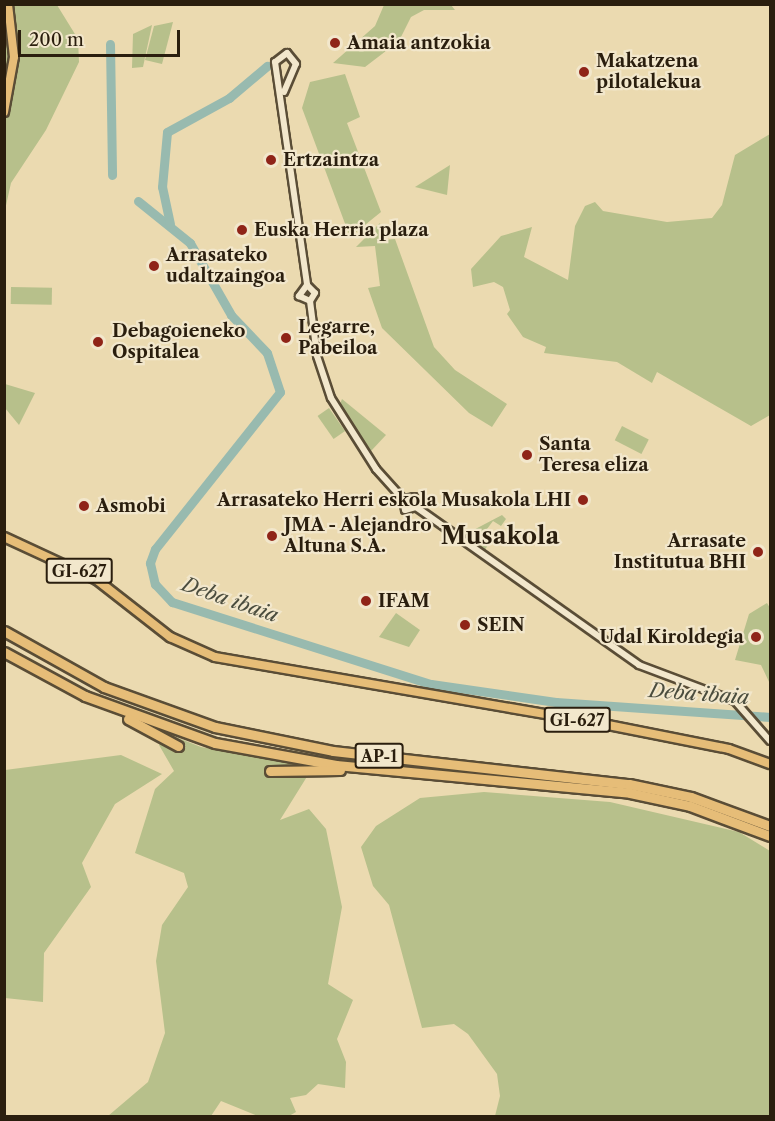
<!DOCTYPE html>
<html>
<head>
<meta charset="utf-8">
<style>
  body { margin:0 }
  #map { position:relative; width:775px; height:1121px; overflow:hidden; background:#ebdab0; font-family:"Libre Caslon Text",serif }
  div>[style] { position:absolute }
  .green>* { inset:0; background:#b7c08b; transform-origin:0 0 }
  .river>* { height:9px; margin:-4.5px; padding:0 4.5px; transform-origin:4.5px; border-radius:4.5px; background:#98baaf }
  .roads { filter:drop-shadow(2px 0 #5a4d36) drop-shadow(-2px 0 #5a4d36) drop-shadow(0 2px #5a4d36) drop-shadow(0 -2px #5a4d36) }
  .tertiary>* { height:6px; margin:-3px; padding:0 3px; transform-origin:3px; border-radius:3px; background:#f2e7cc }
  .primary>* { height:8px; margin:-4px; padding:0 4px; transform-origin:4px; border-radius:4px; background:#e6bd78 }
  .motorway>* { height:9px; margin:-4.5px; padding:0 4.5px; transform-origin:4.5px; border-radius:4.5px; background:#e6bd78 }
  .dots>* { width:16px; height:16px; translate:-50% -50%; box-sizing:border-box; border:3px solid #f2e7cc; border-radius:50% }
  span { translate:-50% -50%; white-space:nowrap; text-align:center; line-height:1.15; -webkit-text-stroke:4.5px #f2e7cc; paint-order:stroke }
  .shield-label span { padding:2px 4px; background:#f2e7cc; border:2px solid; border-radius:4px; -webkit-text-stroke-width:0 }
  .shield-label { font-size:16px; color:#2a1e0e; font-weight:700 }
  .poi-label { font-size:18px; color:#2a1e0e; font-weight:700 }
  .left { translate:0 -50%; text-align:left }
  .right { translate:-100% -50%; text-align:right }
  .water-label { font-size:20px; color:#4b4d3e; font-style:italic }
  .district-label { font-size:24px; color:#2a1e0e; font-weight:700 }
  .frame { position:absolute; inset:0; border:6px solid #2a1e0e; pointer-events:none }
  .scale { position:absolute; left:18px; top:30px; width:162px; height:27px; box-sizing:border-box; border:3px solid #2a1e0e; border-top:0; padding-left:8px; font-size:18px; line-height:21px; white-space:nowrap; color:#2a1e0e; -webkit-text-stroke:4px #f2e7cc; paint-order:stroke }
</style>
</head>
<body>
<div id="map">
  <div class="green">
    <div style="clip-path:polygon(5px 5px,57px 5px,78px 39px,79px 62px,46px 130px,11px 183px,5px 210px)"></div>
    <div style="clip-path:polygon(384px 5px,451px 5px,455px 10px,424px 10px,411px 17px,399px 41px,365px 67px,333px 63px,375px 26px)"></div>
    <div style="clip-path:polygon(173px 22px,162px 64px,145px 60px,154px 26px)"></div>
    <div style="clip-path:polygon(152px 25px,143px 67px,132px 68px,133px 34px)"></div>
    <div style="clip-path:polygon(345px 74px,360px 117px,347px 123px,381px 212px,350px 237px,302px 108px,310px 82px)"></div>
    <div style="clip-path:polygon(770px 134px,770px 415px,751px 426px,657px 372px,652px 383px,617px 362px,544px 353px,546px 347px,523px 337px,507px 314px,510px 310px,503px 287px,494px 282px,473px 287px,471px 269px,501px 236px,532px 227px,524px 257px,568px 280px,575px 226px,585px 206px,595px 202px,603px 211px,667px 222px,712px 218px,722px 205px,735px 155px)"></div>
    <div style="clip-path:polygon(450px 165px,447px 195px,415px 187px)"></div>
    <div style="clip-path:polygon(380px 223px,383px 240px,395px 239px,434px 347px,455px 370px,507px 404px,492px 427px,469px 413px,382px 328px,368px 288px,380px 286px,375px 246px,356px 247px)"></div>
    <div style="left:11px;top:287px;width:41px;height:17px;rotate:1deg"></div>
    <div style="clip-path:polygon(5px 384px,35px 393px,19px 425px,5px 408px)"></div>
    <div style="clip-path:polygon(342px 399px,386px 435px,371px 451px,340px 404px)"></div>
    <div style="left:329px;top:408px;width:28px;height:14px;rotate:55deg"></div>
    <div style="left:622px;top:426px;width:30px;height:16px;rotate:27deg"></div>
    <div style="clip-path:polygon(502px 515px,506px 519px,501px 526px,493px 521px,481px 537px,489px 543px,485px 550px,464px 535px)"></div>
    <div style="clip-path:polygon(767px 603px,770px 608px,770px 684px,761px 665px,735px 660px,749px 614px)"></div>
    <div style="clip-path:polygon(396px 613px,420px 630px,409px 647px,379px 637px)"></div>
    <div style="clip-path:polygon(168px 734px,201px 747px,313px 767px,280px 820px,309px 809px,326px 829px,342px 907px,328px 984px,353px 1000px,337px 1039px,346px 1062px,345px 1088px,318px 1084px,306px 1095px,290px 1098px,296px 1112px,289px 1116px,258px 1116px,221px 1101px,211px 1116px,108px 1116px,148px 1082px,165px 1033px,156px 961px,162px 925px,188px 887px,184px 873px,135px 853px,155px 789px,174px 771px,159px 745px)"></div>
    <div style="clip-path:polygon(121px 755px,162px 774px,115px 804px,82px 863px,91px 887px,44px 953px,43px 1002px,5px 998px,5px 770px)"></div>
    <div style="clip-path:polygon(484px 792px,610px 802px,739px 832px,770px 851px,770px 1116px,495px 1116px,500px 1096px,497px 1074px,468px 1034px,454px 1024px,422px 1028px,389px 905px,373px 886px,361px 847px,376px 826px,420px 798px)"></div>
  </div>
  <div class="river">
    <div style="left:110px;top:44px;width:131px;rotate:89.1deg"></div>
    <div style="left:138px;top:201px;width:67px;rotate:38.9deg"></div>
    <div style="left:190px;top:243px;width:83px;rotate:60.3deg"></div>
    <div style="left:231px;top:315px;width:52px;rotate:46.5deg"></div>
    <div style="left:267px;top:353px;width:41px;rotate:71.6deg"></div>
    <div style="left:280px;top:392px;width:201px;rotate:128.5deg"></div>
    <div style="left:155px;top:549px;width:15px;rotate:110deg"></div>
    <div style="left:150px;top:563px;width:22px;rotate:77deg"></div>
    <div style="left:155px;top:584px;width:25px;rotate:47deg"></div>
    <div style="left:172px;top:602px;width:272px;rotate:17.6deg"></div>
    <div style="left:431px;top:684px;width:126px;rotate:8.2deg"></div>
    <div style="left:556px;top:702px;width:215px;rotate:4deg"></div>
    <div style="left:170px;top:224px;width:38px;rotate:-102deg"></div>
    <div style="left:162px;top:187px;width:55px;rotate:-84.8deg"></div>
    <div style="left:167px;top:132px;width:71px;rotate:-28.7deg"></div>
    <div style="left:229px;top:98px;width:50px;rotate:-40.1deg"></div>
  </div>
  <div class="roads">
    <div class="tertiary">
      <div style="left:284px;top:92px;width:30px;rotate:-67deg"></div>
      <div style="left:296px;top:64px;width:14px;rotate:-129deg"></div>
      <div style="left:287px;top:53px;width:15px;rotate:143deg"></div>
      <div style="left:275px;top:62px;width:225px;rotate:81.8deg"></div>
      <div style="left:307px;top:285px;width:14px;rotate:126deg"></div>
      <div style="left:299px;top:296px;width:12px;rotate:24deg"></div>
      <div style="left:307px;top:285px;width:11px;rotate:45deg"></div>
      <div style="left:315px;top:293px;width:9px;rotate:122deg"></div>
      <div style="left:310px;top:301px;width:55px;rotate:82.7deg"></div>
      <div style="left:317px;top:356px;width:44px;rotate:71.6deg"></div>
      <div style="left:331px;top:398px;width:84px;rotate:57.6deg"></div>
      <div style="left:376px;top:469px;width:40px;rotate:48deg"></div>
      <div style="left:403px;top:499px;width:11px;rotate:-10deg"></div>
      <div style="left:414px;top:497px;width:10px;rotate:79deg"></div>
      <div style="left:403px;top:499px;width:11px;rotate:80deg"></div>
      <div style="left:405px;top:510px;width:11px;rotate:-15deg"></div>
      <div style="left:416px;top:507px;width:273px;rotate:35.3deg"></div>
      <div style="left:639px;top:665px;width:103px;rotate:20.6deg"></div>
      <div style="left:735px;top:701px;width:53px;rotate:48.8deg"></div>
    </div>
    <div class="primary">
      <div style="left:4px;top:112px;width:56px;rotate:-79.7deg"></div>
      <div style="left:14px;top:57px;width:53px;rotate:-96.5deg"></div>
      <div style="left:4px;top:537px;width:102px;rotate:24.8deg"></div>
      <div style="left:97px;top:580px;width:93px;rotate:38deg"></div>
      <div style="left:170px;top:637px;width:49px;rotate:24deg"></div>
      <div style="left:215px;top:657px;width:399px;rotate:9.8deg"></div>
      <div style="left:608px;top:725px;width:123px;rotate:11.2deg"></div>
      <div style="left:729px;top:749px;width:44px;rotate:20.1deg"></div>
    </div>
    <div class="motorway">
      <div style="left:4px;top:631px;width:115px;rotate:29.2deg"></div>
      <div style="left:104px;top:687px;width:118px;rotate:19.8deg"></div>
      <div style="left:215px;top:727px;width:120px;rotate:11.5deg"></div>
      <div style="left:333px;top:751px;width:298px;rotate:6.4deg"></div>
      <div style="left:629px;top:784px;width:63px;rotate:11.8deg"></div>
      <div style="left:691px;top:797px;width:84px;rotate:20.2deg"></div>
      <div style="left:4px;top:652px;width:92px;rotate:28.5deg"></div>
      <div style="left:85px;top:696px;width:138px;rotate:19.9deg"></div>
      <div style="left:215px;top:743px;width:123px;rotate:10.3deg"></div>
      <div style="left:336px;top:765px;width:295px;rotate:5.4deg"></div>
      <div style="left:630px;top:793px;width:61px;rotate:12.2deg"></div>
      <div style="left:690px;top:806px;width:85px;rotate:20.6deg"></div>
      <div style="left:128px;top:719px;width:57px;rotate:28.4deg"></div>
      <div style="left:270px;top:771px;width:70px;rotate:-0.8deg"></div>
    </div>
  </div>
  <div class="dots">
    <div style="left:335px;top:43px;background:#8f2418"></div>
    <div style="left:584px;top:72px;background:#8f2418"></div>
    <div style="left:271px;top:160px;background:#8f2418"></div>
    <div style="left:242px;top:230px;background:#8f2418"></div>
    <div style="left:154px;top:266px;background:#8f2418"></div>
    <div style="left:286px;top:338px;background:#8f2418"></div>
    <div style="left:98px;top:342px;background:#8f2418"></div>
    <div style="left:527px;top:455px;background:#8f2418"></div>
    <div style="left:583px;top:500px;background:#8f2418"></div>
    <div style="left:84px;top:506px;background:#8f2418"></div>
    <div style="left:272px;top:536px;background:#8f2418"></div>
    <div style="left:758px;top:552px;background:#8f2418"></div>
    <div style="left:366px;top:601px;background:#8f2418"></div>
    <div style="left:465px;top:625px;background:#8f2418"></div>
    <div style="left:756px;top:637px;background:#8f2418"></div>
  </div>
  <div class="shield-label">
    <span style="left:79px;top:571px">GI-627</span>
    <span style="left:577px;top:720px">GI-627</span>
    <span style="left:379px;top:756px">AP-1</span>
  </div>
  <div class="poi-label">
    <span class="left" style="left:347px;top:43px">Amaia antzokia</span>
    <span class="left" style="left:596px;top:72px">Makatzena<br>pilotalekua</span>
    <span class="left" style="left:283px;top:160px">Ertzaintza</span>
    <span class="left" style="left:254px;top:230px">Euska Herria plaza</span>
    <span class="left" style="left:166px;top:266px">Arrasateko<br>udaltzaingoa</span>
    <span class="left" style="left:298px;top:338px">Legarre,<br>Pabeiloa</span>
    <span class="left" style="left:112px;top:342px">Debagoieneko<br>Ospitalea</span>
    <span class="left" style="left:539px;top:455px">Santa<br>Teresa eliza</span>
    <span class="right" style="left:571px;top:500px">Arrasateko Herri eskola Musakola LHI</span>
    <span class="left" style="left:96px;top:506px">Asmobi</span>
    <span class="left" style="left:284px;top:536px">JMA - Alejandro<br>Altuna S.A.</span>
    <span class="right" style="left:746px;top:552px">Arrasate<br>Institutua BHI</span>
    <span class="left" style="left:378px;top:601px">IFAM</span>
    <span class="left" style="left:477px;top:625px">SEIN</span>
    <span class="right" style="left:744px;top:637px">Udal Kiroldegia</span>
  </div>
  <div class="water-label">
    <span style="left:230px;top:600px;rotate:19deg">Deba ibaia</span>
    <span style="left:699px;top:694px;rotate:4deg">Deba ibaia</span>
  </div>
  <div class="district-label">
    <span style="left:500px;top:536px">Musakola</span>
  </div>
  <div class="frame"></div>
  <div class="scale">200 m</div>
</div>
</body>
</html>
